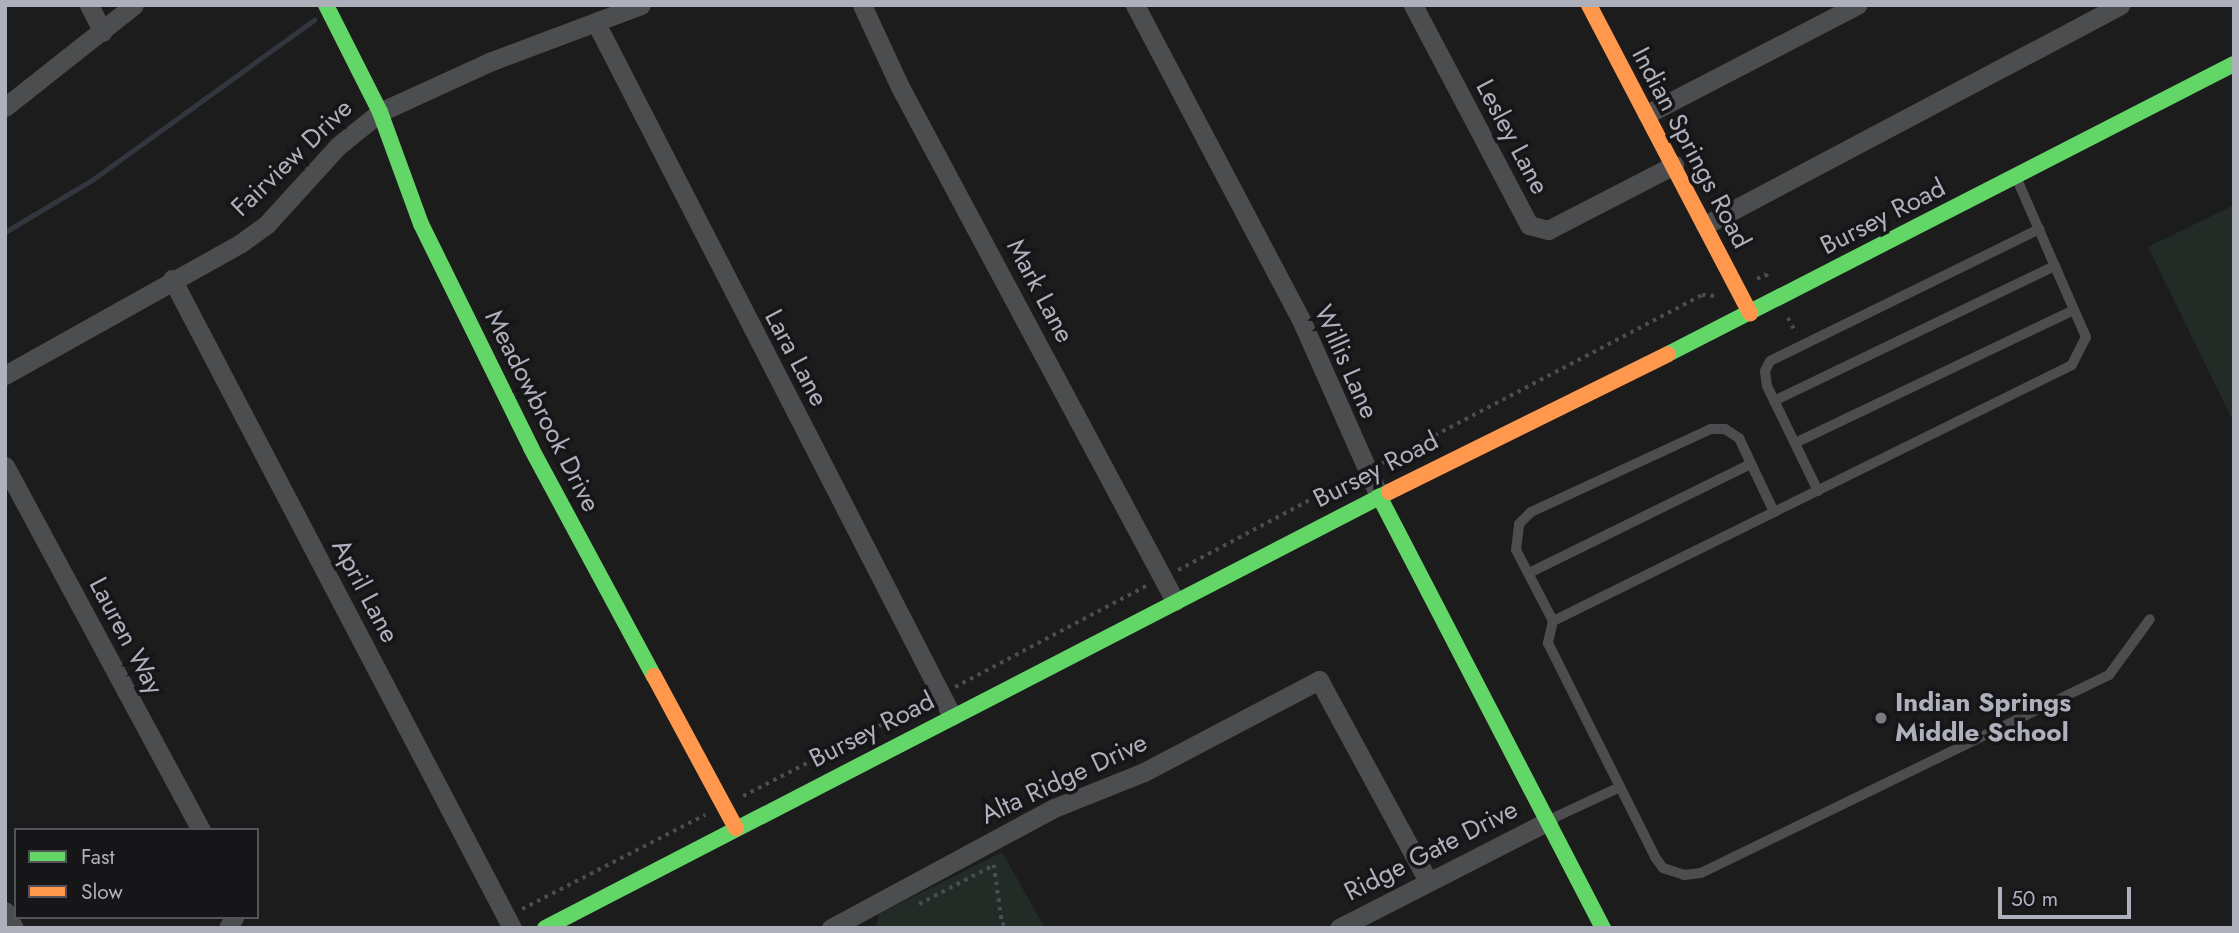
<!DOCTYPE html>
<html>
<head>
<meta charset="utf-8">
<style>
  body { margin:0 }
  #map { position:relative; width:2239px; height:933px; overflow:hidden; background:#1c1c1c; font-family:Jost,sans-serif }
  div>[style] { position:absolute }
  .green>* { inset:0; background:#232b26 }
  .stream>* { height:5px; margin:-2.5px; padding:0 2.5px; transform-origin:2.5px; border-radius:2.5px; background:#31363f }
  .path>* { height:3.5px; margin-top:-1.75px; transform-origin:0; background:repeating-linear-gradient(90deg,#4d4d51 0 3.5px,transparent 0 8.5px) }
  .lane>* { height:10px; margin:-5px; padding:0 5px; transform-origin:5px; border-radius:5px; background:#4c4d4f }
  .street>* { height:19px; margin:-9.5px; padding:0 9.5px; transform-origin:9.5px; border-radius:9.5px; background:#4c4d4f }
  .fast>* { height:16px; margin:-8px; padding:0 8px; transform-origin:8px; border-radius:8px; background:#63d668 }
  .slow>* { height:16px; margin:-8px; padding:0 8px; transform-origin:8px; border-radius:8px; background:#ff974d }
  .dots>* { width:19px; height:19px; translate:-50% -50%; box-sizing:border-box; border:4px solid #161518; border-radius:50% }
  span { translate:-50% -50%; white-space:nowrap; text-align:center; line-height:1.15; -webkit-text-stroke:7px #161518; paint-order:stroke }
  .street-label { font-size:26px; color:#aeb0bb }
  .poi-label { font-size:26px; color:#aeb0bb; font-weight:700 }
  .left { translate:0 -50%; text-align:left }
  .frame { position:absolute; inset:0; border:7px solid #aeb0bb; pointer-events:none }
  .legend { position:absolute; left:14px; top:828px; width:245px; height:91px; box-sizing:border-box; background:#161518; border:2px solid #535359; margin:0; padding:9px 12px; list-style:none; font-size:21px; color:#aeb0bb }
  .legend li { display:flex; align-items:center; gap:14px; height:35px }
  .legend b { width:35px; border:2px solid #535359 }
  .scale { position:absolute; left:1998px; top:887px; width:133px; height:32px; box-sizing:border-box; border:4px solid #aeb0bb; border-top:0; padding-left:9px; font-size:21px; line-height:24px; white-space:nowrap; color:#aeb0bb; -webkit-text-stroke:5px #161518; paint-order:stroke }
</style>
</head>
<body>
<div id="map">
  <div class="green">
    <div style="clip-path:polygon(2234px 205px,2234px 423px,2148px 247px)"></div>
    <div style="clip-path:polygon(1002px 852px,1045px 928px,875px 928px,879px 914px)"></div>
  </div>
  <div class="stream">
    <div style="left:5px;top:232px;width:101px;rotate:-30.9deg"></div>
    <div style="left:92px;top:180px;width:274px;rotate:-35.8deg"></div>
  </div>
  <div class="path">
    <div style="left:1757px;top:279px;width:10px;rotate:-29deg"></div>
    <div style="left:1766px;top:274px;width:7px;rotate:63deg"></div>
    <div style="left:1788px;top:318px;width:17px;rotate:62deg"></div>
    <div style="left:1382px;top:463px;width:361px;rotate:-27.7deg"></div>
    <div style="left:1702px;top:295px;width:15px;rotate:4deg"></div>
    <div style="left:1178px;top:570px;width:198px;rotate:-28deg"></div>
    <div style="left:955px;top:687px;width:216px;rotate:-27.9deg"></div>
    <div style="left:743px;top:796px;width:206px;rotate:-27.2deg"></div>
    <div style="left:919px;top:904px;width:85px;rotate:-27.5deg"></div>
    <div style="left:994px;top:865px;width:59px;rotate:82.1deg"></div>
    <div style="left:1002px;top:923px;width:8px;rotate:40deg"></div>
    <div style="left:522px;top:909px;width:206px;rotate:-27.2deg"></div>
  </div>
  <div class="lane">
    <div style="left:2016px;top:177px;width:175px;rotate:66.4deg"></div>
    <div style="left:2086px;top:337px;width:31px;rotate:117deg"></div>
    <div style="left:2072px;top:365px;width:579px;rotate:153.74deg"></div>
    <div style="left:1553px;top:621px;width:23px;rotate:103deg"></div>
    <div style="left:1548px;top:643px;width:239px;rotate:63.4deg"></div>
    <div style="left:1655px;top:857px;width:14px;rotate:54deg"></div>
    <div style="left:1663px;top:868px;width:22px;rotate:18deg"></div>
    <div style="left:1684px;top:875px;width:17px;rotate:-7deg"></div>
    <div style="left:1701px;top:873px;width:454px;rotate:-25.9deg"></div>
    <div style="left:2109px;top:675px;width:69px;rotate:-53.8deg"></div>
    <div style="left:1774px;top:401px;width:312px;rotate:-25.7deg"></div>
    <div style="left:1795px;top:443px;width:309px;rotate:-25.5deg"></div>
    <div style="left:1818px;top:491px;width:117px;rotate:-115.9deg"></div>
    <div style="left:1767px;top:386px;width:15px;rotate:-98deg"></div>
    <div style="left:1765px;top:371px;width:11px;rotate:-63deg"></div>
    <div style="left:1770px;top:361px;width:300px;rotate:-26.1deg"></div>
    <div style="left:1529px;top:573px;width:247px;rotate:-26.2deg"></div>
    <div style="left:1553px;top:621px;width:80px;rotate:-117.5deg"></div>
    <div style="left:1516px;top:550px;width:26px;rotate:-83deg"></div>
    <div style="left:1519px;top:524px;width:17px;rotate:-45deg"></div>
    <div style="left:1531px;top:512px;width:198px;rotate:-24.8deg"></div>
    <div style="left:1711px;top:429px;width:14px"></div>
    <div style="left:1725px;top:429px;width:17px;rotate:33deg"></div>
    <div style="left:1739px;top:438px;width:82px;rotate:64.7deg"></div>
    <div style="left:1549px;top:820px;width:78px;rotate:-24.9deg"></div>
  </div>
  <div class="street">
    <div style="left:89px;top:5px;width:30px;rotate:63deg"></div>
    <div style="left:862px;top:5px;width:90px;rotate:65.1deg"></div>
    <div style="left:900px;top:87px;width:583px;rotate:61.85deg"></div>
    <div style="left:1135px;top:5px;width:358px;rotate:62.2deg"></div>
    <div style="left:1302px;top:322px;width:190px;rotate:66.1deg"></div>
    <div style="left:1413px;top:5px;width:249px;rotate:62.2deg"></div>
    <div style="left:1529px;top:225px;width:20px;rotate:15deg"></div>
    <div style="left:1548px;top:230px;width:142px;rotate:-27.3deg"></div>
    <div style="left:596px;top:23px;width:779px;rotate:62.81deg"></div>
    <div style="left:5px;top:107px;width:164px;rotate:-38.3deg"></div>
    <div style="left:1647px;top:114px;width:237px;rotate:-27.4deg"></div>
    <div style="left:1705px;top:225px;width:470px;rotate:-27.9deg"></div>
    <div style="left:172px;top:279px;width:733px;rotate:62.35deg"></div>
    <div style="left:5px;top:375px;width:270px;rotate:-29.2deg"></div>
    <div style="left:241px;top:243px;width:32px;rotate:-36deg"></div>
    <div style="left:267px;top:224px;width:105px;rotate:-47.7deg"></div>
    <div style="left:338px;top:146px;width:54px;rotate:-39deg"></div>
    <div style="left:380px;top:112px;width:120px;rotate:-24.6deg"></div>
    <div style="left:489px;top:62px;width:162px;rotate:-20.6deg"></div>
    <div style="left:5px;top:466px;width:413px;rotate:61.7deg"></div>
    <div style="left:5px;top:911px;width:19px;rotate:62deg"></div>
    <div style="left:228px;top:928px;width:13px;rotate:-61deg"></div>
    <div style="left:831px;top:928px;width:253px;rotate:-28.3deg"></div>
    <div style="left:1054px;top:808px;width:97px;rotate:-21.8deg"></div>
    <div style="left:1144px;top:772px;width:198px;rotate:-27.7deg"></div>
    <div style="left:1319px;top:680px;width:226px;rotate:61.5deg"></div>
    <div style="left:1339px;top:928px;width:235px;rotate:-27.1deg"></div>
  </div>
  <div class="fast">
    <div style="left:326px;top:5px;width:120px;rotate:63.2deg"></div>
    <div style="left:380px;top:112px;width:119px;rotate:69.9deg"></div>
    <div style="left:421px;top:224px;width:250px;rotate:63.8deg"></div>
    <div style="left:531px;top:448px;width:259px;rotate:61.7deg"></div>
    <div style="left:1668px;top:354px;width:636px;rotate:-27.13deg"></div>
    <div style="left:1379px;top:496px;width:487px;rotate:62.6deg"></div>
    <div style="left:545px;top:928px;width:950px;rotate:-27.32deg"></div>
  </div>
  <div class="slow">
    <div style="left:1589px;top:5px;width:348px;rotate:62.4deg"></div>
    <div style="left:1389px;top:492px;width:311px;rotate:-26.3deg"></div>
    <div style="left:654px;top:676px;width:173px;rotate:61.7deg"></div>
  </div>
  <div class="dots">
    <div style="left:1881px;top:718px;background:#7b7c83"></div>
  </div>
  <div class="street-label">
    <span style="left:1512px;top:137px;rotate:62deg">Lesley Lane</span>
    <span style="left:1691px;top:148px;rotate:62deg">Indian Springs Road</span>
    <span style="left:292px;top:158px;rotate:-44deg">Fairview Drive</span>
    <span style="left:1883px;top:217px;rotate:-27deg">Bursey Road</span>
    <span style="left:1040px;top:291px;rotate:62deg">Mark Lane</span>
    <span style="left:796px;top:358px;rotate:62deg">Lara Lane</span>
    <span style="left:1346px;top:362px;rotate:66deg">Willis Lane</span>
    <span style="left:542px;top:411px;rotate:63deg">Meadowbrook Drive</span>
    <span style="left:1376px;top:470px;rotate:-27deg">Bursey Road</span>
    <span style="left:365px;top:591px;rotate:62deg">April Lane</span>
    <span style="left:126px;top:636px;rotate:62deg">Lauren Way</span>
    <span style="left:872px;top:730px;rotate:-27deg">Bursey Road</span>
    <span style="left:1064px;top:779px;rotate:-25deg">Alta Ridge Drive</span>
    <span style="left:1431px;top:851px;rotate:-27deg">Ridge Gate Drive</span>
  </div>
  <div class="poi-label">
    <span class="left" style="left:1895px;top:718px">Indian Springs<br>Middle School</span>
  </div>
  <div class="frame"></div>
  <ul class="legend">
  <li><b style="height:9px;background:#63d668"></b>Fast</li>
  <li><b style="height:9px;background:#ff974d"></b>Slow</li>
  </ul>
  <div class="scale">50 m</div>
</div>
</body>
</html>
